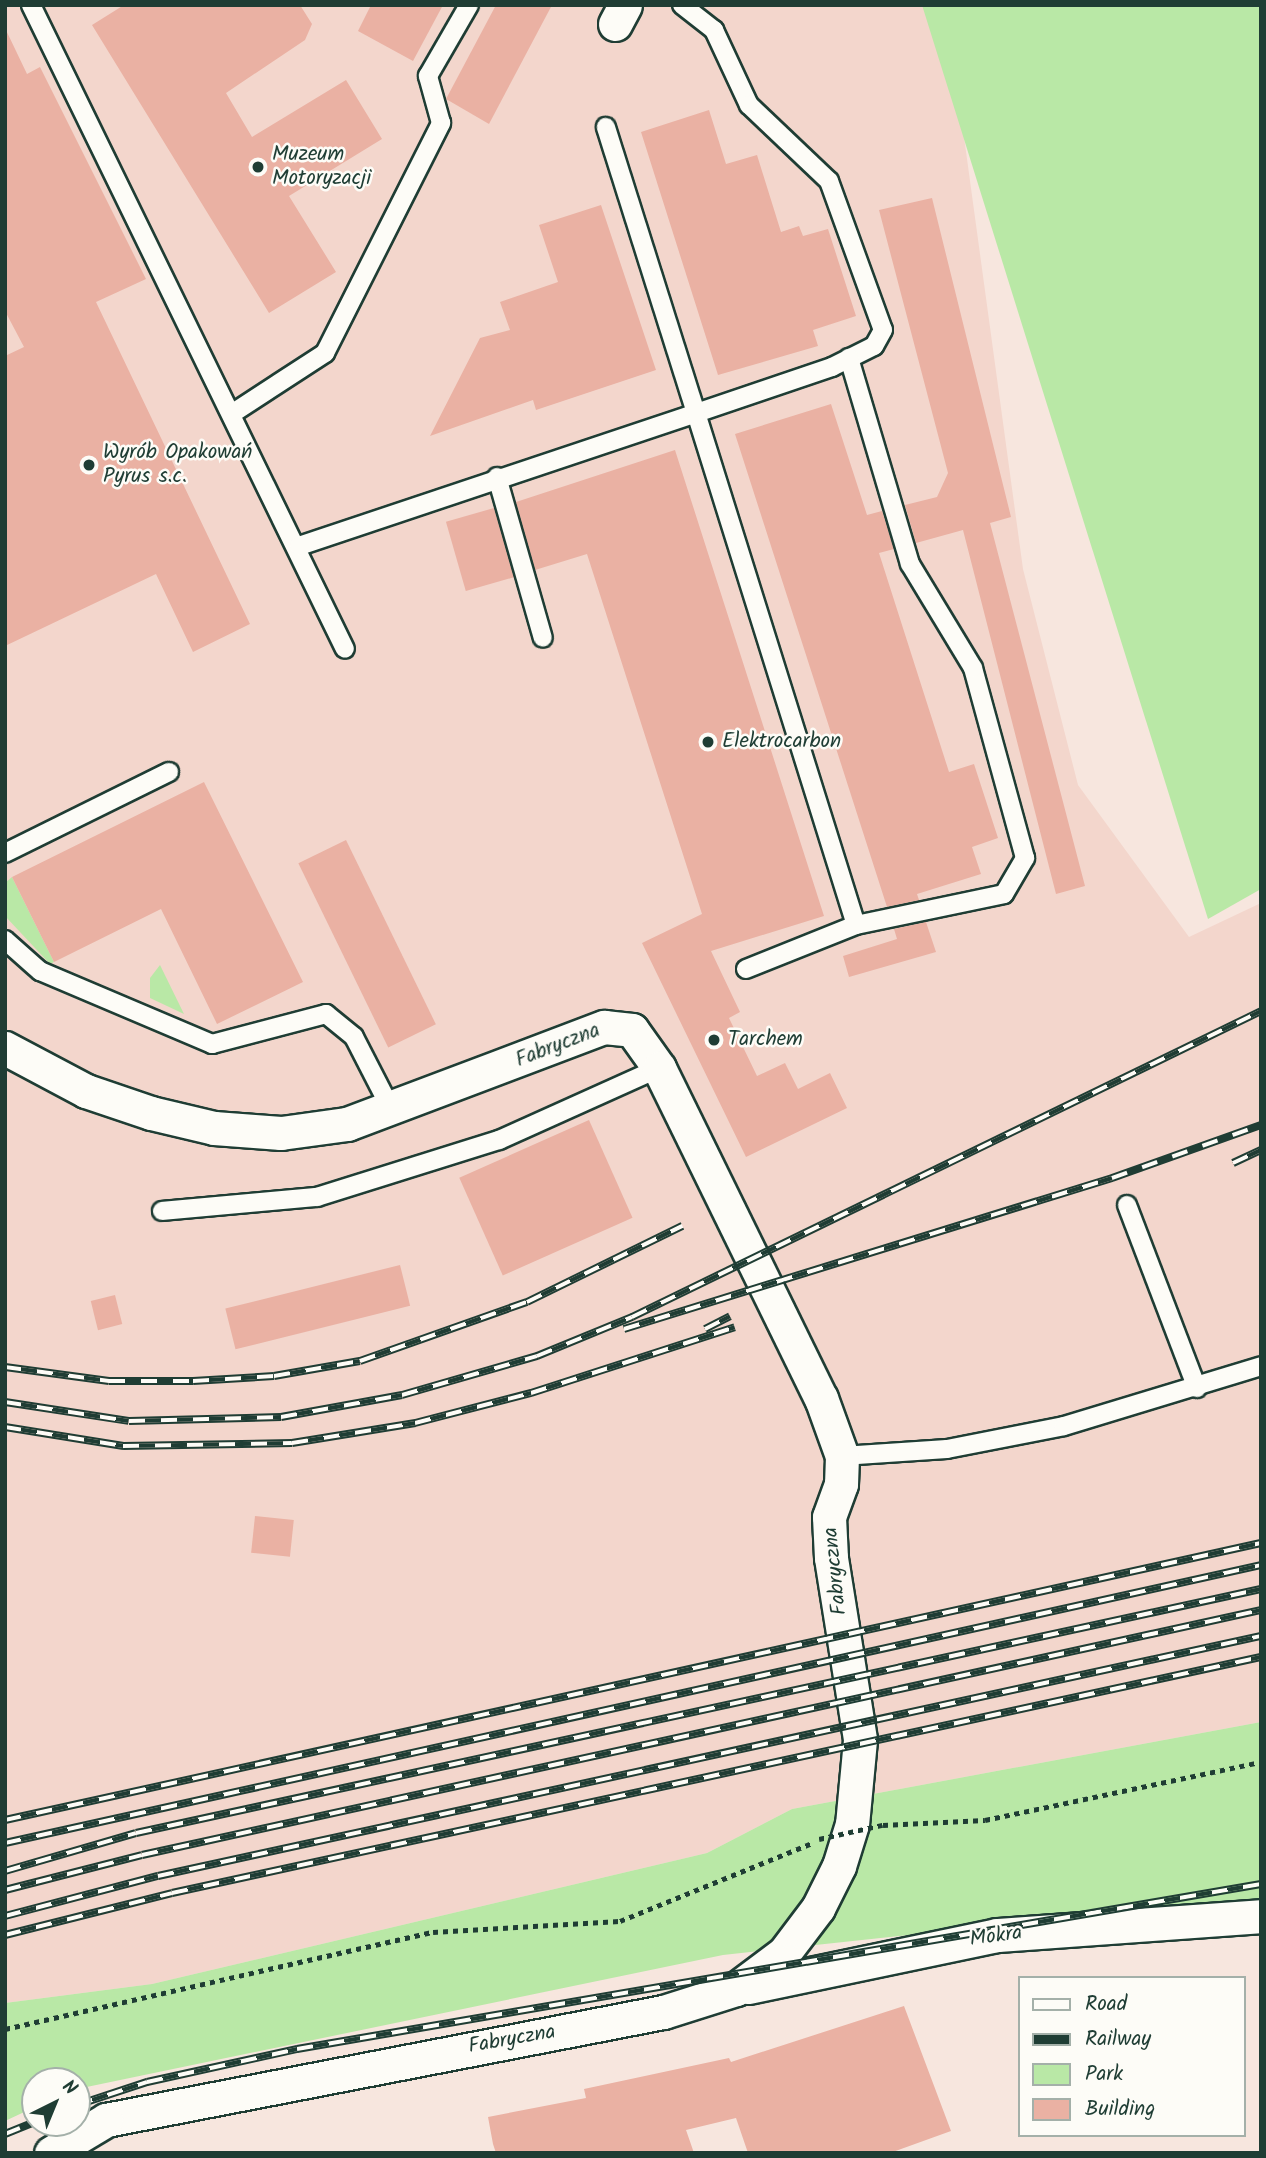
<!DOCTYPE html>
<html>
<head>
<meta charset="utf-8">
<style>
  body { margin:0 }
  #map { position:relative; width:1266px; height:2158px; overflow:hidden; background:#f7e6de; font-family:Kalam,sans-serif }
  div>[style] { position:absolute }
  .built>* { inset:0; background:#f3d6cc }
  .green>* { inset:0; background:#b9e8a6 }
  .building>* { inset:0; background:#eab1a3; transform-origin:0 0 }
  .path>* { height:4.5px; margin-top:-2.25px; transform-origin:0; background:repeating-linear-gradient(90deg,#1f3d34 0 5px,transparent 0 10px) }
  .roads { filter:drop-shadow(2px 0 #1f3d34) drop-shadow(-2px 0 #1f3d34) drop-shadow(0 2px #1f3d34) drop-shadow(0 -2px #1f3d34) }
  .service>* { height:18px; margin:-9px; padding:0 9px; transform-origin:9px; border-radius:9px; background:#fdfcf7 }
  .minor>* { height:33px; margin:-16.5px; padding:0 16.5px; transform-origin:16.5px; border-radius:16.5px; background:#fdfcf7 }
  .rail>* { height:8px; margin-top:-4px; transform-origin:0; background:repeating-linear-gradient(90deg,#fdfcf7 0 16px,#1f3d34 0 32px); box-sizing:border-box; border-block:2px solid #1f3d34 }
  .path-bridge>* { height:4.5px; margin-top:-2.25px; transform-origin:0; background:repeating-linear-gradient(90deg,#1f3d34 0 5px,transparent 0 10px) }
  .dots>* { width:19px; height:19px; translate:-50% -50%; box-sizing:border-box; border:4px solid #fdfcf7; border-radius:50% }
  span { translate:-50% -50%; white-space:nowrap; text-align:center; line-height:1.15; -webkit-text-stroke:5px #fdfcf7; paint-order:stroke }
  .poi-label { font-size:21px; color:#1f3d34 }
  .left { translate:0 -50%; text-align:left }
  .street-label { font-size:21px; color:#1f3d34 }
  .frame { position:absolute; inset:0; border:7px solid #1f3d34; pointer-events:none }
  .legend { position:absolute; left:1018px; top:1976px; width:228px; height:161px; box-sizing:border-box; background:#fdfcf7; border:2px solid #a4b0a9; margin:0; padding:9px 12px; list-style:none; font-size:21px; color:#1f3d34 }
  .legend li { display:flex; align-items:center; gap:14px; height:35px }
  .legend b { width:35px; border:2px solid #a4b0a9 }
  .north { position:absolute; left:21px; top:2067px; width:70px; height:70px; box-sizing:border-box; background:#fdfcf7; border:2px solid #a4b0a9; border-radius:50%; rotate:43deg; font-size:19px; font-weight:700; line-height:28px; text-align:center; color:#1f3d34 }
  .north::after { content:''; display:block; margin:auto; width:24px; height:32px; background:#1f3d34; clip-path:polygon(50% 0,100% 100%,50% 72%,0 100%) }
</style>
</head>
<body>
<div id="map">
  <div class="built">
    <div style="clip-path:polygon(5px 5px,946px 5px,1023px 569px,1078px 785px,1189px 937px,1261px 903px,1261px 1722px,792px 1809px,707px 1853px,152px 1984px,5px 2003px)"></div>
  </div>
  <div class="green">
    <div style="clip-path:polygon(922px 5px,1261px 5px,1261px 889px,1208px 919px)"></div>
    <div style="clip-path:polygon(12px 877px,54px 962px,50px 964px,5px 916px,5px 883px)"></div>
    <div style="clip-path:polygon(160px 965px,184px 1014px,150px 998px,150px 978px)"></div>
    <div style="clip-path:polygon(1261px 1722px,1261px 1905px,1084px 1916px,723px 1955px,77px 2089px,77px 2081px,35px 2081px,35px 2107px,5px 2121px,5px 2003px,152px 1984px,707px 1853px,792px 1809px)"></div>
  </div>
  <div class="building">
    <div style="clip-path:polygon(124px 5px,300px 5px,312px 24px,305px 40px,226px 93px,252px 137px,346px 80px,382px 139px,289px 196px,336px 272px,269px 313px,92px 25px)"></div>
    <div style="clip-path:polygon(371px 5px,443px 5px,413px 61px,358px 31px)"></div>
    <div style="clip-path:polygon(496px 5px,552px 5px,489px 124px,446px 99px)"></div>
    <div style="clip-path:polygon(5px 28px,27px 74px,40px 67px,146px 279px,96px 302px,250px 624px,193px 652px,156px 574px,5px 646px,5px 356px,24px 347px,5px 311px)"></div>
    <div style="clip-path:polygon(709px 110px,726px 164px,757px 155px,781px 232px,799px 226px,803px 236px,828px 229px,856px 316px,813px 330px,818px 346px,718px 375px,641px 132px)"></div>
    <div style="clip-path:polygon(932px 198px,1011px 517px,990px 523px,1085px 886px,1056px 894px,963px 530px,916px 543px,905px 505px,937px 497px,948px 473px,879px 210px)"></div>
    <div style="clip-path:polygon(601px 205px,656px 370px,536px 410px,533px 400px,430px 436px,480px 338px,510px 330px,500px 302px,558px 282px,539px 225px)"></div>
    <div style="clip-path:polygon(831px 404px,867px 515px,882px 511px,894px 549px,879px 553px,949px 772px,974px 764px,998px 838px,972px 847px,981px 874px,917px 894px,919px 900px,887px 907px,735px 434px)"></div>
    <div style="clip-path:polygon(675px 450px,824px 916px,711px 951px,740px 1012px,729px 1018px,757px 1076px,785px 1063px,798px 1089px,830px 1073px,847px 1108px,746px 1157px,642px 943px,702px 914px,587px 554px,535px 570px,516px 502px)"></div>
    <div style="left:494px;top:508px;width:72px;height:50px;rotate:74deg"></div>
    <div style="clip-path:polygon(204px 782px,303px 982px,217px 1024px,161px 909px,54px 962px,12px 877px)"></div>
    <div style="left:346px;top:840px;width:205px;height:53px;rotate:64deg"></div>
    <div style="clip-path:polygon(926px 922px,936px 952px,849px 977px,843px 956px,897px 939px,894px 929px)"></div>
    <div style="left:589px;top:1120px;width:107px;height:142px;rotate:66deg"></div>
    <div style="left:400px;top:1265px;width:42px;height:180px;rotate:76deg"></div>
    <div style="left:115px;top:1295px;width:30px;height:25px;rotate:76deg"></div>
    <div style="left:255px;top:1516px;width:39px;height:37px;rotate:6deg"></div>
    <div style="clip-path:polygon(904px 2006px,951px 2131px,890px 2153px,748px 2153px,736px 2118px,686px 2130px,694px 2153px,496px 2153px,493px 2144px,488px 2117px,586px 2098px,584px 2089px,729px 2058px,731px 2062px)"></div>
  </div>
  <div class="path">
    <div style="left:883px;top:1825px;width:102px;rotate:-2.8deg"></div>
    <div style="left:985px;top:1820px;width:282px;rotate:-11.9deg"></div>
    <div style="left:5px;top:2029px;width:439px;rotate:-12.8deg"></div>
    <div style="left:433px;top:1932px;width:187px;rotate:-3.4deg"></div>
    <div style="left:620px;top:1921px;width:207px;rotate:-22.1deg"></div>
  </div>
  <div class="roads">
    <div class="service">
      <div style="left:31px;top:5px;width:716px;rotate:64.01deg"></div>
      <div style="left:682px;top:5px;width:41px;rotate:38deg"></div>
      <div style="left:714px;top:30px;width:83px;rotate:65deg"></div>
      <div style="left:749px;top:105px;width:110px;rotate:43.5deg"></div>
      <div style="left:829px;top:181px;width:158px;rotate:70.1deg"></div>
      <div style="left:883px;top:330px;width:18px;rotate:119deg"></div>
      <div style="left:874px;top:346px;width:47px;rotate:153.4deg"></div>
      <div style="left:832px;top:367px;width:144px;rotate:161.3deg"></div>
      <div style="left:696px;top:413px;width:536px;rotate:72.65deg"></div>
      <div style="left:233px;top:413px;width:110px;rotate:-33.1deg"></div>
      <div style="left:325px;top:353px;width:258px;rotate:-63.2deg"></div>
      <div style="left:441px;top:123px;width:49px;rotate:-105.5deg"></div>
      <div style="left:428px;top:76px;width:82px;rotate:-60deg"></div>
      <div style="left:497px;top:477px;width:167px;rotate:74.1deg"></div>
      <div style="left:299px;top:546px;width:419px;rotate:-18.5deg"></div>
      <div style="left:696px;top:413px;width:300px;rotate:-107.5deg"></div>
      <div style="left:5px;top:853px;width:183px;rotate:-26.3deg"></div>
      <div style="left:5px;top:940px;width:47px;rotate:41.5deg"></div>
      <div style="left:40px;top:971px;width:187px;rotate:23deg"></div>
      <div style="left:212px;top:1044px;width:118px;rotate:-14.7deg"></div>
      <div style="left:326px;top:1014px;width:36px;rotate:39deg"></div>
      <div style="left:354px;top:1037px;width:81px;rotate:62.8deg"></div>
      <div style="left:746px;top:969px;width:118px;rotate:-21.8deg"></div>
      <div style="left:856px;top:925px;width:151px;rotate:-11.8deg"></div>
      <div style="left:1004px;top:894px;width:42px;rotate:-59.7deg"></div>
      <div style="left:1025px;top:858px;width:197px;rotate:-105.3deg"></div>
      <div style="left:973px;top:668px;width:122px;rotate:-121.2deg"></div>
      <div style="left:910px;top:564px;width:215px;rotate:-106.5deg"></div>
      <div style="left:1127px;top:1205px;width:196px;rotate:69.1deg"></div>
      <div style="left:162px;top:1211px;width:156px;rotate:-5.2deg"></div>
      <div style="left:317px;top:1197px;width:191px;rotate:-17.4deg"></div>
      <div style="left:499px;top:1140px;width:175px;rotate:-24.2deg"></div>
      <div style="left:842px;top:1456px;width:105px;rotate:-3.8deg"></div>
      <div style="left:947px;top:1449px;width:119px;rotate:-11.1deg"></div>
      <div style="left:1064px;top:1426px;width:206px;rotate:-16.9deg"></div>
    </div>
    <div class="minor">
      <div style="left:615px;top:24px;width:21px;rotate:-62deg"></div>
      <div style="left:5px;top:1048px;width:92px;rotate:28deg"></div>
      <div style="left:86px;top:1091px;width:69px;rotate:18.7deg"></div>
      <div style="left:151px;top:1113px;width:65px;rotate:13.4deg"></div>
      <div style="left:214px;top:1128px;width:67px;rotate:4.3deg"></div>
      <div style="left:281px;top:1133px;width:67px;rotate:-7.8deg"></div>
      <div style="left:347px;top:1124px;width:275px;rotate:-20.7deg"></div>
      <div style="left:604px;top:1027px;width:28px;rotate:6deg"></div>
      <div style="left:632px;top:1030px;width:47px;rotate:54.6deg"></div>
      <div style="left:659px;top:1068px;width:368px;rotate:63.9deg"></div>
      <div style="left:821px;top:1398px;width:62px;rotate:70.1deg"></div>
      <div style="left:842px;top:1456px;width:28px;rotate:92deg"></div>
      <div style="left:841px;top:1484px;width:35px;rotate:110deg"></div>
      <div style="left:829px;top:1517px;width:41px;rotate:87.2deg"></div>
      <div style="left:831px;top:1558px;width:184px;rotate:80.9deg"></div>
      <div style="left:860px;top:1740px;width:84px;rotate:95.4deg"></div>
      <div style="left:852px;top:1824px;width:44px;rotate:107.2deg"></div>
      <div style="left:839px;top:1866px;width:47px;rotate:116.6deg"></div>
      <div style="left:818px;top:1908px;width:56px;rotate:127.1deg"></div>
      <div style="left:784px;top:1953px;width:60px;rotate:143.1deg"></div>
      <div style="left:736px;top:1989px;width:77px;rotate:162.5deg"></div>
      <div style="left:663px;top:2012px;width:567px;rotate:169.03deg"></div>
      <div style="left:106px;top:2120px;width:64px;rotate:149deg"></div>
      <div style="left:748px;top:1987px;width:254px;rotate:-11.8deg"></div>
      <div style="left:997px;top:1935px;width:265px;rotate:-4.1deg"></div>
    </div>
  </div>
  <div class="rail">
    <div style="left:1233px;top:1163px;width:31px;rotate:-25deg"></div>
    <div style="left:624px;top:1329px;width:511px;rotate:-17.19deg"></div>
    <div style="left:1112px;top:1178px;width:158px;rotate:-19.6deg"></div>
    <div style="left:705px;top:1329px;width:28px;rotate:-27deg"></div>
    <div style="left:5px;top:1367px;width:105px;rotate:7.7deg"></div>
    <div style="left:109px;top:1381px;width:84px"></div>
    <div style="left:193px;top:1381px;width:81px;rotate:-3.5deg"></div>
    <div style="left:274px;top:1376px;width:87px;rotate:-9.9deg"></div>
    <div style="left:360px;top:1361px;width:177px;rotate:-19.5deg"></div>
    <div style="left:527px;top:1302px;width:173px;rotate:-26.1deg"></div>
    <div style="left:5px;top:1402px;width:125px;rotate:8.7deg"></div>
    <div style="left:129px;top:1421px;width:152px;rotate:-1.5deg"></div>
    <div style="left:281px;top:1417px;width:123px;rotate:-10.3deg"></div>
    <div style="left:402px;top:1395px;width:141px;rotate:-16.1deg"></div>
    <div style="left:537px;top:1356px;width:103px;rotate:-22.3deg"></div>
    <div style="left:632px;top:1317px;width:699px;rotate:-25.94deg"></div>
    <div style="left:5px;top:1427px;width:120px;rotate:9.1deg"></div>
    <div style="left:123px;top:1446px;width:169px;rotate:-1deg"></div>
    <div style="left:292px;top:1443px;width:125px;rotate:-9.2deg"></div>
    <div style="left:415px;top:1423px;width:120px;rotate:-14.5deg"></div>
    <div style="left:531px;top:1393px;width:214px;rotate:-17.9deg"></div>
    <div style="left:5px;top:1820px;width:1286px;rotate:-12.44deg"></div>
    <div style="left:5px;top:1843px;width:1286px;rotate:-12.48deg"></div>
    <div style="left:5px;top:1871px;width:136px;rotate:-16.2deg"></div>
    <div style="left:136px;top:1833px;width:1151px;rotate:-12.24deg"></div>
    <div style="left:5px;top:1890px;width:141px;rotate:-14.3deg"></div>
    <div style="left:142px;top:1855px;width:1146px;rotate:-12.35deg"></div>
    <div style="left:5px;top:1916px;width:158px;rotate:-14.7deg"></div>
    <div style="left:158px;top:1876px;width:1129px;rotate:-12.28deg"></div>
    <div style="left:5px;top:1935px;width:172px;rotate:-14.1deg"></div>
    <div style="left:172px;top:1893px;width:1114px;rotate:-12.23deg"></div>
    <div style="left:77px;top:2105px;width:74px;rotate:-18.2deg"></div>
    <div style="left:147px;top:2082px;width:154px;rotate:-12.4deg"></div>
    <div style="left:297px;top:2049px;width:978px;rotate:-9.71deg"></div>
    <div style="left:5px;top:2134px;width:32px;rotate:-22deg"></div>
  </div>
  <div class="path-bridge">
    <div style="left:819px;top:1839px;width:65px;rotate:-12.5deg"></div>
  </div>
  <div class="dots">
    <div style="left:258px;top:167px;background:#1f3d34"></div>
    <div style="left:89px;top:465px;background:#1f3d34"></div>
    <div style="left:708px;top:742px;background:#1f3d34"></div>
    <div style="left:714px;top:1040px;background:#1f3d34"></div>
  </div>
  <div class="poi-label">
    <span class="left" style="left:272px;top:167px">Muzeum<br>Motoryzacji</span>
    <span class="left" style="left:103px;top:465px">Wyrób Opakowań<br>Pyrus s.c.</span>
    <span class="left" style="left:722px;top:742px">Elektrocarbon</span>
    <span class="left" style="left:728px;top:1040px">Tarchem</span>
  </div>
  <div class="street-label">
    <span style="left:558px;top:1046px;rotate:-21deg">Fabryczna</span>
    <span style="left:836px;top:1571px;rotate:-96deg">Fabryczna</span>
    <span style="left:996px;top:1937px;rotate:-8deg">Mokra</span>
    <span style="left:512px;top:2040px;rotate:-10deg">Fabryczna</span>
  </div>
  <div class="frame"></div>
  <ul class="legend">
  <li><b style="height:9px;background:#fdfcf7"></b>Road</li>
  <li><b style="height:9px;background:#1f3d34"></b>Railway</li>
  <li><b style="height:19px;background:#b9e8a6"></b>Park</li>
  <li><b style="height:19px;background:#eab1a3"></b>Building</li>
  </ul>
  <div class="north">N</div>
</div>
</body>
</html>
